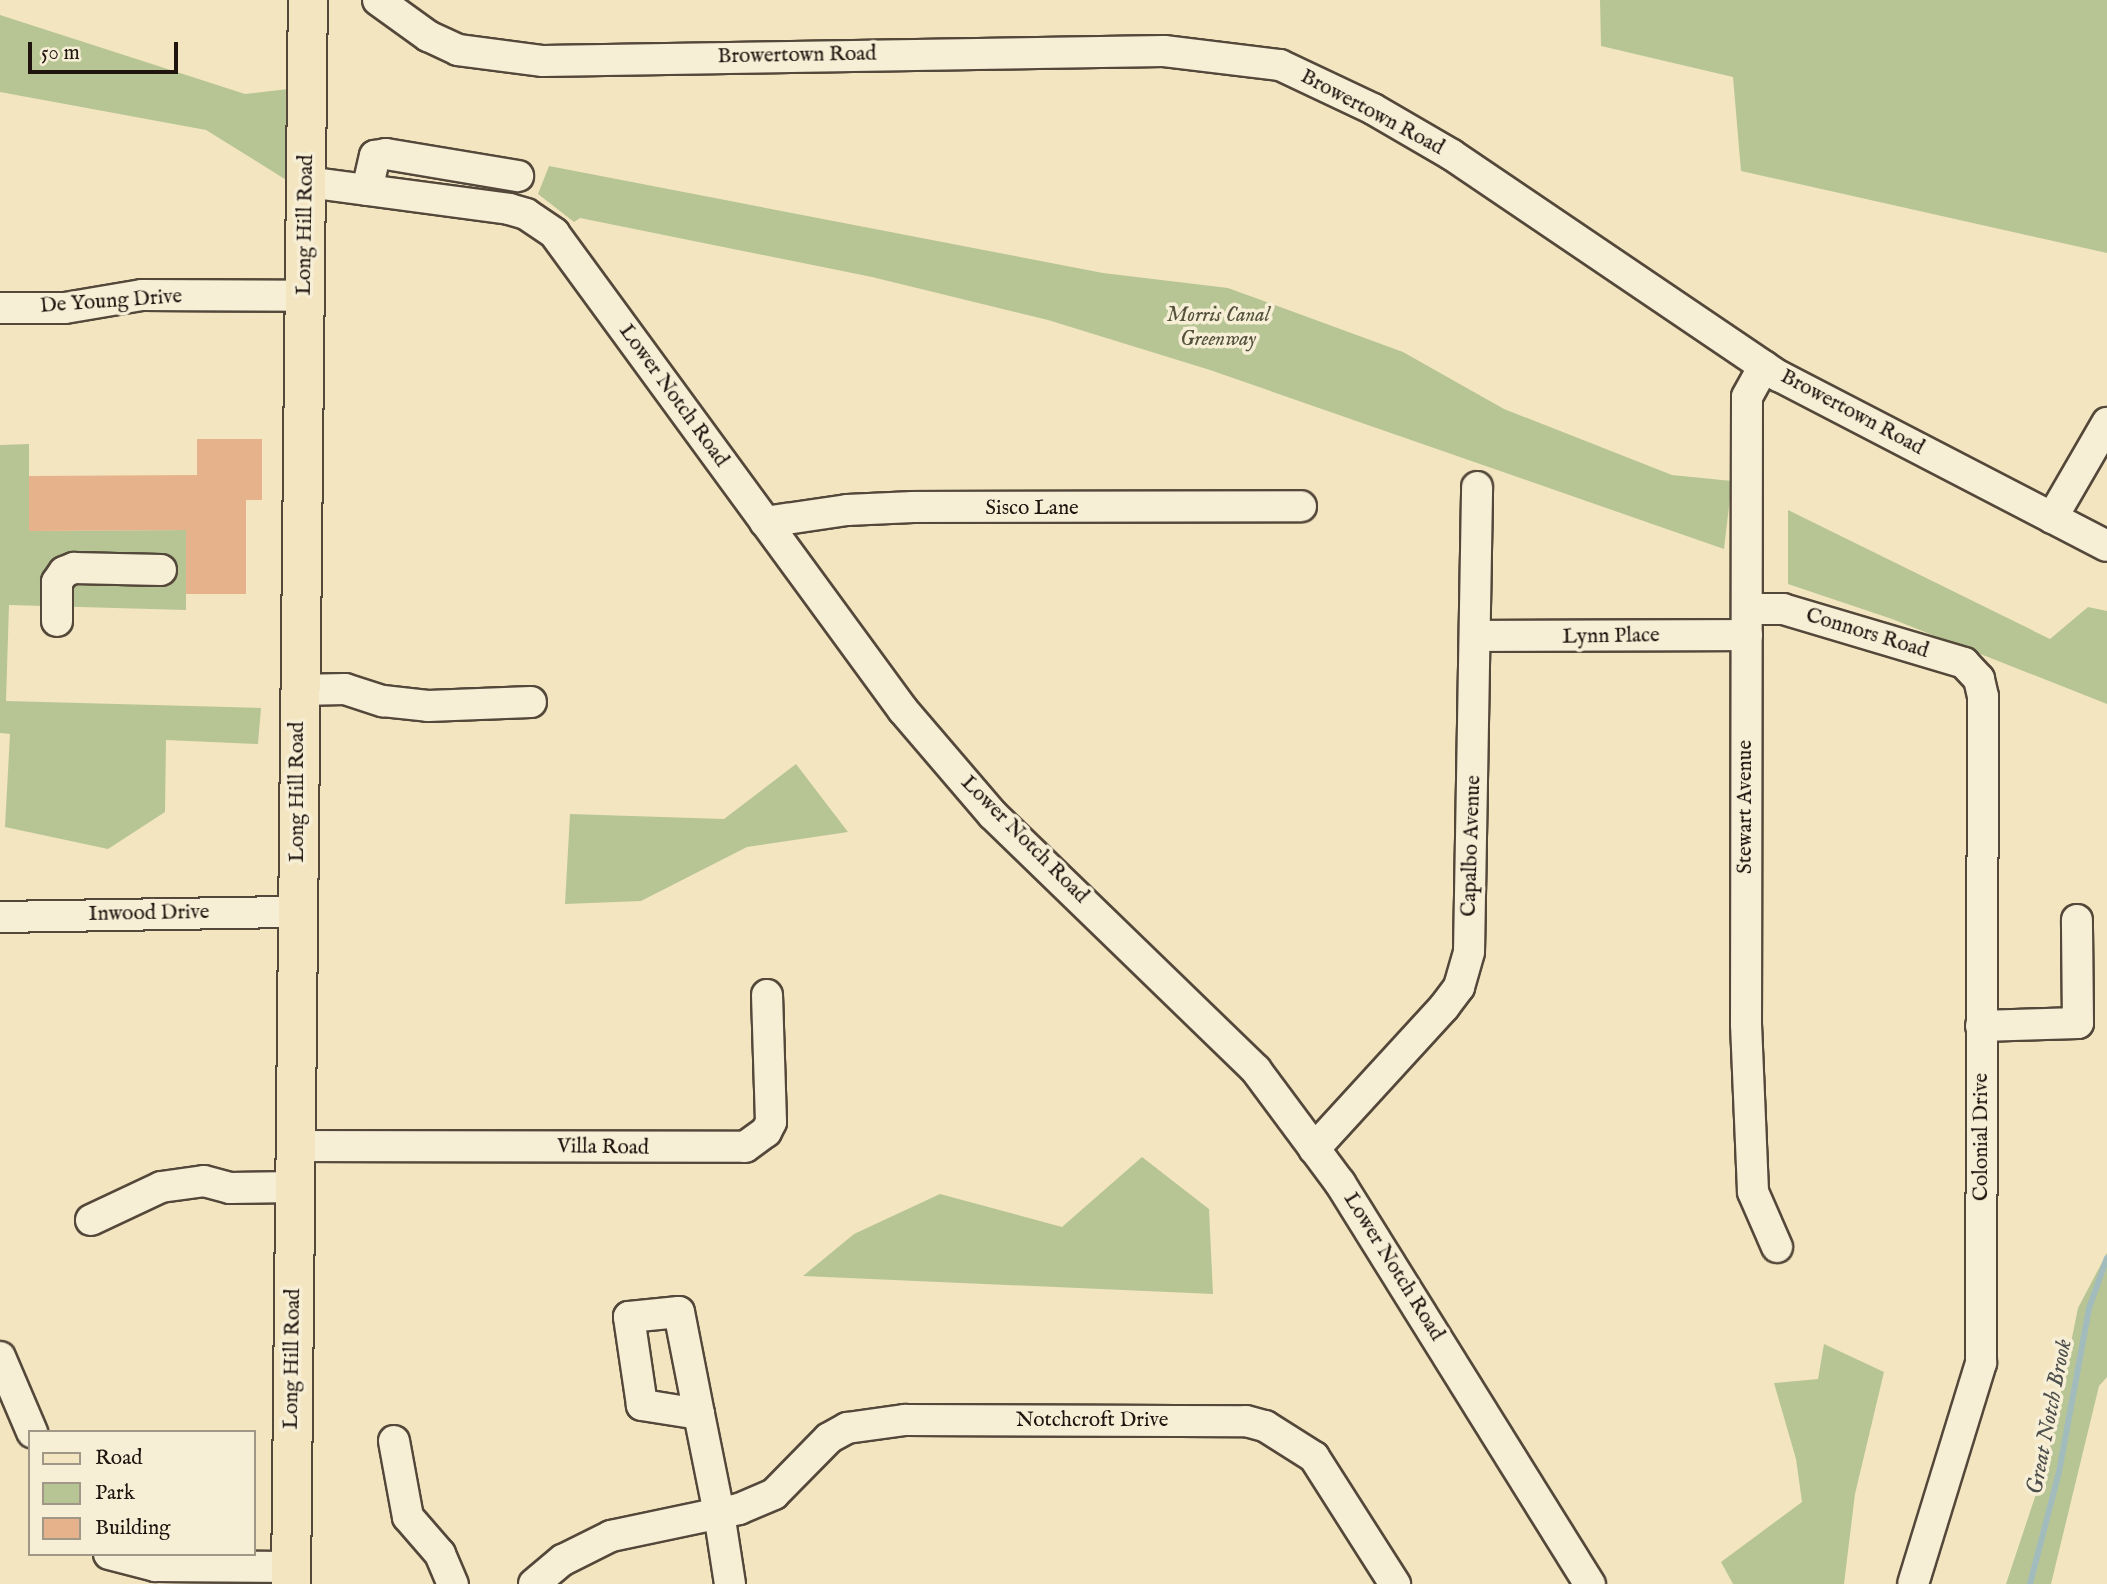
<!DOCTYPE html>
<html>
<head>
<meta charset="utf-8">
<style>
  body { margin:0 }
  #map { position:relative; width:2107px; height:1584px; overflow:hidden; background:#f3e5c0; font-family:"IM FELL English",serif }
  div>[style] { position:absolute }
  .green>* { inset:0; background:#b7c595 }
  .stream>* { height:6px; margin:-3px; padding:0 3px; transform-origin:3px; border-radius:3px; background:#a2bcbe }
  .building>* { inset:0; background:#e6b28b }
  .roads { filter:drop-shadow(2px 0 #54483a) drop-shadow(-2px 0 #54483a) drop-shadow(0 2px #54483a) drop-shadow(0 -2px #54483a) }
  .minor>* { height:30px; margin:-15px; padding:0 15px; transform-origin:15px; border-radius:15px; background:#f7eed6 }
  .major>* { height:38px; margin:-19px; padding:0 19px; transform-origin:19px; border-radius:19px; background:#f3e5c0 }
  span { translate:-50% -50%; white-space:nowrap; text-align:center; line-height:1.15; -webkit-text-stroke:7px #f7eed6; paint-order:stroke }
  .street-label { font-size:21px; color:#1f140e }
  .park-label { font-size:21px; color:#54523d; font-style:italic }
  .water-label { font-size:23px; color:#4d4f4c; font-style:italic }
  .legend { position:absolute; left:28px; top:1430px; width:228px; height:126px; box-sizing:border-box; background:#f7eed6; border:2px solid #a19786; margin:0; padding:9px 12px; list-style:none; font-size:21px; color:#1f140e }
  .legend li { display:flex; align-items:center; gap:14px; height:35px }
  .legend b { width:35px; border:2px solid #a19786 }
  .scale { position:absolute; left:28px; top:42px; width:150px; height:32px; box-sizing:border-box; border:4px solid #1f140e; border-top:0; padding-left:9px; font-size:21px; line-height:24px; white-space:nowrap; color:#1f140e; -webkit-text-stroke:5px #f7eed6; paint-order:stroke }
</style>
</head>
<body>
<div id="map">
  <div class="green">
    <div style="clip-path:polygon(1600px 0,2107px 0,2107px 253px,1741px 171px,1733px 77px,1601px 46px)"></div>
    <div style="clip-path:polygon(0 15px,245px 94px,297px 88px,296px 186px,206px 130px,0 92px)"></div>
    <div style="clip-path:polygon(549px 166px,1103px 273px,1228px 288px,1403px 352px,1504px 409px,1672px 475px,1732px 481px,1724px 549px,1210px 370px,1048px 320px,872px 277px,580px 218px,574px 222px,538px 194px)"></div>
    <div style="clip-path:polygon(29px 444px,29px 531px,186px 530px,186px 610px,9px 605px,6px 701px,261px 708px,258px 744px,166px 740px,165px 812px,108px 849px,5px 827px,10px 734px,0 733px,0 445px)"></div>
    <div style="clip-path:polygon(1788px 510px,2050px 639px,2088px 607px,2107px 611px,2107px 704px,1892px 619px,1788px 584px)"></div>
    <div style="clip-path:polygon(796px 764px,848px 832px,747px 847px,641px 901px,565px 904px,570px 814px,724px 819px)"></div>
    <div style="clip-path:polygon(1142px 1157px,1209px 1209px,1213px 1294px,803px 1276px,854px 1234px,940px 1194px,1062px 1227px)"></div>
    <div style="clip-path:polygon(2107px 1253px,2107px 1377px,2099px 1386px,2051px 1584px,2006px 1584px,2047px 1461px,2078px 1308px)"></div>
    <div style="clip-path:polygon(1824px 1344px,1884px 1372px,1855px 1494px,1844px 1584px,1733px 1584px,1721px 1562px,1802px 1502px,1796px 1459px,1774px 1383px,1818px 1379px)"></div>
  </div>
  <div class="stream">
    <div style="left:2030px;top:1584px;width:116px;rotate:-75.5deg"></div>
    <div style="left:2059px;top:1472px;width:167px;rotate:-79.6deg"></div>
    <div style="left:2089px;top:1308px;width:53px;rotate:-70.2deg"></div>
  </div>
  <div class="building">
    <div style="clip-path:polygon(197px 439px,262px 439px,262px 500px,246px 500px,246px 594px,186px 594px,186px 530px,29px 531px,29px 476px,197px 475px)"></div>
  </div>
  <div class="roads">
    <div class="minor">
      <div style="left:378px;top:0;width:62px;rotate:35.8deg"></div>
      <div style="left:428px;top:36px;width:33px;rotate:25deg"></div>
      <div style="left:458px;top:50px;width:86px;rotate:7.4deg"></div>
      <div style="left:543px;top:61px;width:621px;rotate:-0.92deg"></div>
      <div style="left:1164px;top:51px;width:117px;rotate:6.9deg"></div>
      <div style="left:1280px;top:65px;width:103px;rotate:25.3deg"></div>
      <div style="left:1373px;top:109px;width:91px;rotate:30.2deg"></div>
      <div style="left:1452px;top:155px;width:395px;rotate:34.1deg"></div>
      <div style="left:1779px;top:376px;width:369px;rotate:27.4deg"></div>
      <div style="left:307px;top:182px;width:204px;rotate:7.6deg"></div>
      <div style="left:509px;top:209px;width:18px;rotate:16deg"></div>
      <div style="left:526px;top:214px;width:34px;rotate:34deg"></div>
      <div style="left:554px;top:233px;width:591px;rotate:53.81deg"></div>
      <div style="left:903px;top:710px;width:138px;rotate:49.4deg"></div>
      <div style="left:993px;top:815px;width:366px;rotate:44.1deg"></div>
      <div style="left:1256px;top:1070px;width:141px;rotate:53.4deg"></div>
      <div style="left:1340px;top:1183px;width:473px;rotate:58.1deg"></div>
      <div style="left:367px;top:190px;width:35px;rotate:-77deg"></div>
      <div style="left:375px;top:156px;width:11px;rotate:-10deg"></div>
      <div style="left:386px;top:154px;width:134px;rotate:9.5deg"></div>
      <div style="left:0;top:308px;width:65px"></div>
      <div style="left:65px;top:308px;width:78px;rotate:-9.6deg"></div>
      <div style="left:142px;top:295px;width:164px;rotate:0.3deg"></div>
      <div style="left:1764px;top:366px;width:35px;rotate:119deg"></div>
      <div style="left:1747px;top:397px;width:627px;rotate:90.09deg"></div>
      <div style="left:1746px;top:1024px;width:168px;rotate:87.6deg"></div>
      <div style="left:1753px;top:1192px;width:60px;rotate:66.4deg"></div>
      <div style="left:2052px;top:518px;width:110px;rotate:-59.9deg"></div>
      <div style="left:765px;top:522px;width:83px;rotate:-8.3deg"></div>
      <div style="left:847px;top:510px;width:66px;rotate:-2.6deg"></div>
      <div style="left:913px;top:507px;width:388px;rotate:-0.1deg"></div>
      <div style="left:1748px;top:609px;width:35px"></div>
      <div style="left:1783px;top:609px;width:189px;rotate:16.6deg"></div>
      <div style="left:1964px;top:663px;width:22px;rotate:47deg"></div>
      <div style="left:1979px;top:679px;width:18px;rotate:77deg"></div>
      <div style="left:1983px;top:697px;width:666px;rotate:90.17deg"></div>
      <div style="left:1981px;top:1363px;width:231px;rotate:107.1deg"></div>
      <div style="left:57px;top:621px;width:39px;rotate:-90deg"></div>
      <div style="left:57px;top:582px;width:12px;rotate:-55deg"></div>
      <div style="left:64px;top:572px;width:11px;rotate:-22deg"></div>
      <div style="left:74px;top:568px;width:87px;rotate:1.3deg"></div>
      <div style="left:1476px;top:636px;width:271px;rotate:-0.2deg"></div>
      <div style="left:299px;top:690px;width:46px;rotate:-1.2deg"></div>
      <div style="left:345px;top:689px;width:40px;rotate:18deg"></div>
      <div style="left:383px;top:701px;width:45px;rotate:6.3deg"></div>
      <div style="left:428px;top:706px;width:103px;rotate:-2.2deg"></div>
      <div style="left:0;top:917px;width:297px;rotate:-1deg"></div>
      <div style="left:1981px;top:1026px;width:97px;rotate:-1.8deg"></div>
      <div style="left:2078px;top:1023px;width:103px;rotate:-90.6deg"></div>
      <div style="left:295px;top:1146px;width:450px;rotate:0.1deg"></div>
      <div style="left:745px;top:1147px;width:26px;rotate:-36deg"></div>
      <div style="left:766px;top:1132px;width:11px;rotate:-63deg"></div>
      <div style="left:771px;top:1122px;width:127px;rotate:-91.8deg"></div>
      <div style="left:1314px;top:1149px;width:193px;rotate:-47.5deg"></div>
      <div style="left:1444px;top:1007px;width:25px;rotate:-53deg"></div>
      <div style="left:1459px;top:987px;width:36px;rotate:-74deg"></div>
      <div style="left:1469px;top:952px;width:465px;rotate:-89deg"></div>
      <div style="left:91px;top:1220px;width:77px;rotate:-25.2deg"></div>
      <div style="left:161px;top:1187px;width:43px;rotate:-7.9deg"></div>
      <div style="left:204px;top:1181px;width:27px;rotate:15deg"></div>
      <div style="left:230px;top:1188px;width:65px;rotate:-0.9deg"></div>
      <div style="left:0;top:1357px;width:82px;rotate:66.9deg"></div>
      <div style="left:699px;top:1414px;width:58px;rotate:-171deg"></div>
      <div style="left:642px;top:1405px;width:89px;rotate:-98.4deg"></div>
      <div style="left:629px;top:1317px;width:50px;rotate:-5.7deg"></div>
      <div style="left:679px;top:1312px;width:104px;rotate:78.9deg"></div>
      <div style="left:699px;top:1414px;width:101px;rotate:78.6deg"></div>
      <div style="left:719px;top:1513px;width:72px;rotate:81.2deg"></div>
      <div style="left:394px;top:1441px;width:77px;rotate:79.6deg"></div>
      <div style="left:408px;top:1517px;width:49px;rotate:49.1deg"></div>
      <div style="left:440px;top:1554px;width:33px;rotate:67deg"></div>
      <div style="left:109px;top:1554px;width:48px;rotate:14.6deg"></div>
      <div style="left:155px;top:1566px;width:136px;rotate:0.4deg"></div>
      <div style="left:534px;top:1584px;width:38px;rotate:-40deg"></div>
      <div style="left:563px;top:1560px;width:54px;rotate:-26.6deg"></div>
      <div style="left:611px;top:1536px;width:131px;rotate:-11.9deg"></div>
      <div style="left:739px;top:1509px;width:38px;rotate:-23deg"></div>
      <div style="left:774px;top:1494px;width:78px;rotate:-45.5deg"></div>
      <div style="left:829px;top:1438px;width:21px;rotate:-29deg"></div>
      <div style="left:847px;top:1428px;width:59px;rotate:-7.9deg"></div>
      <div style="left:905px;top:1420px;width:341px;rotate:0.2deg"></div>
      <div style="left:1246px;top:1421px;width:20px;rotate:15deg"></div>
      <div style="left:1265px;top:1426px;width:58px;rotate:32.3deg"></div>
      <div style="left:1314px;top:1457px;width:151px;rotate:57.5deg"></div>
    </div>
    <div class="major">
      <div style="left:291px;top:1584px;width:1584px;rotate:-89.39deg"></div>
    </div>
  </div>
  <div class="street-label">
    <span style="left:797px;top:56px;rotate:-1deg">Browertown Road</span>
    <span style="left:1372px;top:113px;rotate:28deg">Browertown Road</span>
    <span style="left:306px;top:225px;rotate:-89deg">Long Hill Road</span>
    <span style="left:111px;top:302px;rotate:-4deg">De Young Drive</span>
    <span style="left:673px;top:396px;rotate:54deg">Lower Notch Road</span>
    <span style="left:1852px;top:413px;rotate:28deg">Browertown Road</span>
    <span style="left:1032px;top:509px">Sisco Lane</span>
    <span style="left:1867px;top:634px;rotate:17deg">Connors Road</span>
    <span style="left:1611px;top:637px;rotate:-1deg">Lynn Place</span>
    <span style="left:298px;top:792px;rotate:-90deg">Long Hill Road</span>
    <span style="left:1746px;top:807px;rotate:-90deg">Stewart Avenue</span>
    <span style="left:1024px;top:840px;rotate:45deg">Lower Notch Road</span>
    <span style="left:1472px;top:846px;rotate:-88deg">Capalbo Avenue</span>
    <span style="left:149px;top:914px;rotate:-1deg">Inwood Drive</span>
    <span style="left:1982px;top:1137px;rotate:-90deg">Colonial Drive</span>
    <span style="left:603px;top:1148px;rotate:1deg">Villa Road</span>
    <span style="left:1393px;top:1267px;rotate:58deg">Lower Notch Road</span>
    <span style="left:293px;top:1359px;rotate:-89deg">Long Hill Road</span>
    <span style="left:1092px;top:1421px">Notchcroft Drive</span>
  </div>
  <div class="park-label">
    <span style="left:1218px;top:328px">Morris Canal<br>Greenway</span>
  </div>
  <div class="water-label">
    <span style="left:2050px;top:1417px;rotate:-79deg">Great Notch Brook</span>
  </div>
  <ul class="legend">
  <li><b style="height:9px;background:#f3e5c0"></b>Road</li>
  <li><b style="height:19px;background:#b7c595"></b>Park</li>
  <li><b style="height:19px;background:#e6b28b"></b>Building</li>
  </ul>
  <div class="scale">50 m</div>
</div>
</body>
</html>
